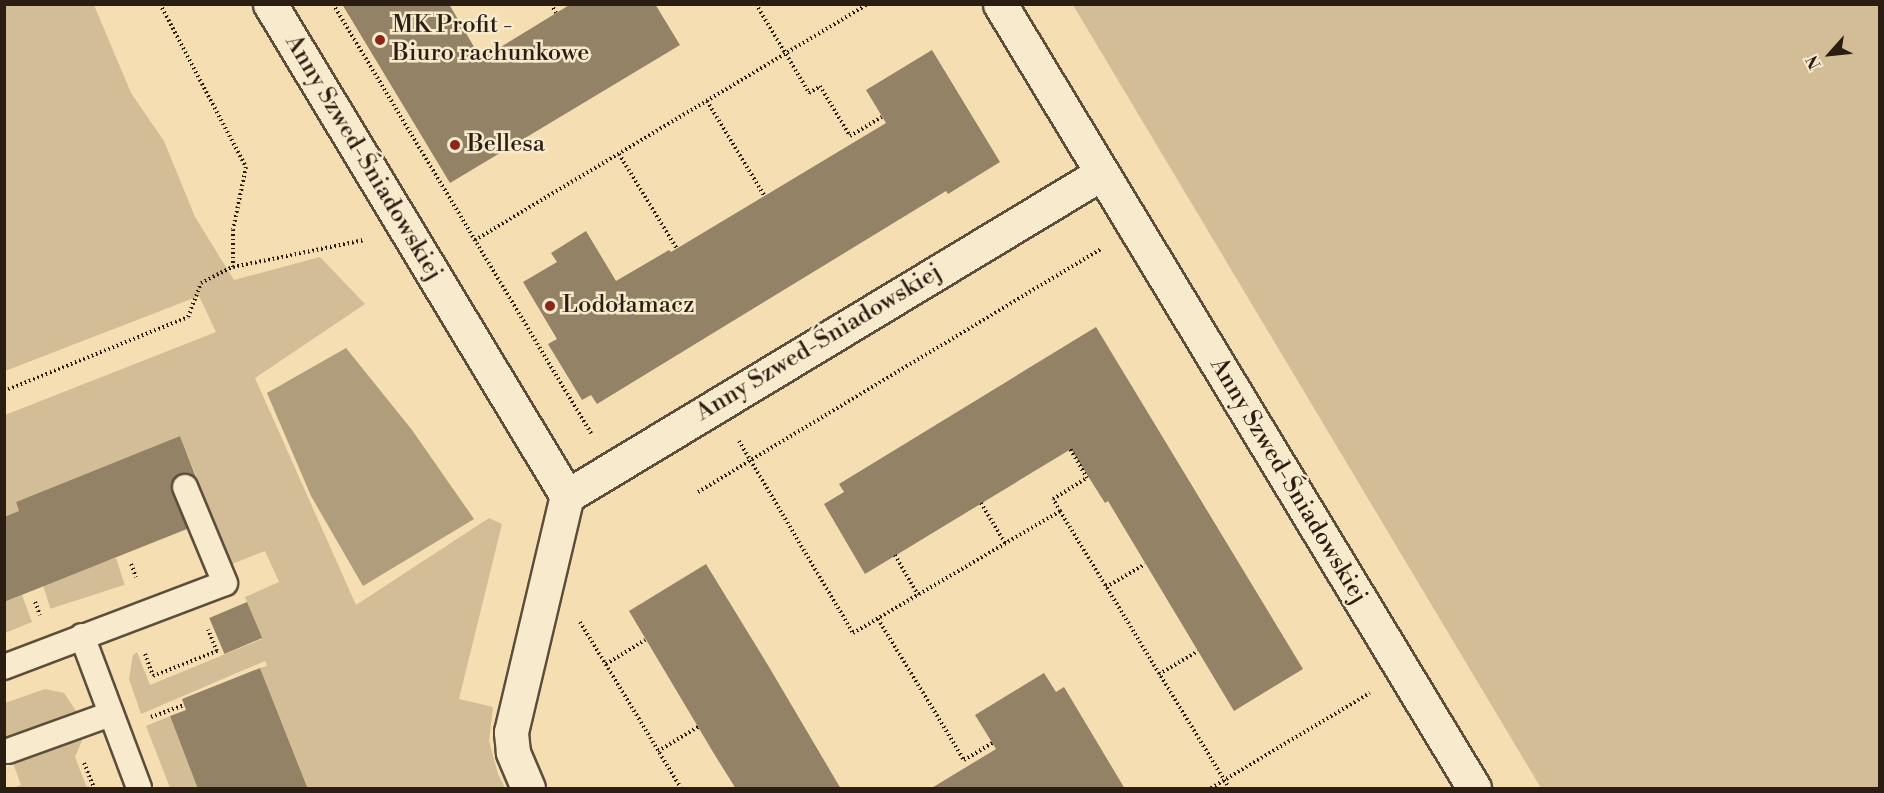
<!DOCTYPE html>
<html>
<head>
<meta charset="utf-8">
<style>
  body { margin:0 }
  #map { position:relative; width:1884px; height:793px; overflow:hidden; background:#f4deb2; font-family:"Libre Bodoni",serif }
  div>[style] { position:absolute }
  .green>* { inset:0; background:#d2bd97; transform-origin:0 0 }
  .water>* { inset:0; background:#af9d7c }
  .building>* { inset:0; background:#938266; transform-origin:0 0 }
  .path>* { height:4px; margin-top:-2px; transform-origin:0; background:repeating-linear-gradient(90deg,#2a1e13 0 1.5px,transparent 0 4.5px) }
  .roads { filter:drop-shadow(2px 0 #5c4e3b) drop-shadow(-2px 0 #5c4e3b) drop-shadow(0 2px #5c4e3b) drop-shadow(0 -2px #5c4e3b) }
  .lane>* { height:24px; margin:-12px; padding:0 12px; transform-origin:12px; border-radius:12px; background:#f8eacd }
  .street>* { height:33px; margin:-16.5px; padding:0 16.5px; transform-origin:16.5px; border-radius:16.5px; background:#f8eacd }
  .dots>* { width:16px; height:16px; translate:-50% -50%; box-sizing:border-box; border:3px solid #f8eacd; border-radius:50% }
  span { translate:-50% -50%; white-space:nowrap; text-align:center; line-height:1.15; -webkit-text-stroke:5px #f8eacd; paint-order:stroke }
  .poi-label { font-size:24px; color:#2a1e13 }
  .left { translate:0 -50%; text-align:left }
  .street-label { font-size:24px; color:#2a1e13 }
  .frame { position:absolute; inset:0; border:6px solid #2a1e13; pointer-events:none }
  .north { position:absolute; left:1800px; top:24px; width:60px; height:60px; -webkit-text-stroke:4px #f8eacd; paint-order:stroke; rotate:243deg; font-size:16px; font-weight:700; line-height:24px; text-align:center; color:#2a1e13 }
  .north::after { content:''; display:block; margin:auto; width:21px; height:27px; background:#2a1e13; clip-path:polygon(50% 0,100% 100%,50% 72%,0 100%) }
</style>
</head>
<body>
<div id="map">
  <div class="green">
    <div style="clip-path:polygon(5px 5px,94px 5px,131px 93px,164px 141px,195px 217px,234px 280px,320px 257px,365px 304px,255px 378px,356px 605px,489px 518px,502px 524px,459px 699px,493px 707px,489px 741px,498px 774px,505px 788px,308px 788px,260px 668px,267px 666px,265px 661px,141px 714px,129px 679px,133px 655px,137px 652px,150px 685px,262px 639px,245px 597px,279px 582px,265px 551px,232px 564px,180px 436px,16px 502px,19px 511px,5px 517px,5px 415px,216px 332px,199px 296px,5px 371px)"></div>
    <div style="clip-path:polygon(1073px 5px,1879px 5px,1879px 788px,1541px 788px)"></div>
    <div style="left:116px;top:558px;width:28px;height:78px;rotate:72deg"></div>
    <div style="clip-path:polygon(22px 595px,32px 622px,5px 633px,5px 602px)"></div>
    <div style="clip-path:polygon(45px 689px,64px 693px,76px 711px,5px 738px,5px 703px)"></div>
    <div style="clip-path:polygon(170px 716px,198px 788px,170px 788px,146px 726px)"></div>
    <div style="clip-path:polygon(84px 736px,75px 757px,87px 788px,13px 788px,21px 785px,13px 763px)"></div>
  </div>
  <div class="water">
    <div style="clip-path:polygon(346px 348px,412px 430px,474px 519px,363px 586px,311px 496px,267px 393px)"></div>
  </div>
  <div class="building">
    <div style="clip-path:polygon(342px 4px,449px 4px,481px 59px,571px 4px,655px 4px,680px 45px,450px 183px)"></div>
    <div style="clip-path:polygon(932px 50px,1000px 162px,948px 194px,946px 191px,597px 404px,591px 395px,582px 400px,548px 344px,557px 339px,523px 282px,557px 262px,551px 253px,586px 231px,616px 281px,669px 250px,671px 252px,886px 123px,866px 90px)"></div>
    <div style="clip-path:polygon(1096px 327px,1303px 669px,1234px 711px,1108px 501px,1105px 503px,1071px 449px,865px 574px,824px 504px,844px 492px,839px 484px)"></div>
    <div style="clip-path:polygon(180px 436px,197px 480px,187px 473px,180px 474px,171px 485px,187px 529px,4px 602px,4px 517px,19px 511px,16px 502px)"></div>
    <div style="clip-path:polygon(706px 564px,769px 667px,841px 789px,736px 789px,713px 752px,629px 611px)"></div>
    <div style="left:247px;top:602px;width:39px;height:41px;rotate:67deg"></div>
    <div style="clip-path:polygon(260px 668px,308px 789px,198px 789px,170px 716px,186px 710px,182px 699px)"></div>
    <div style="clip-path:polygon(1044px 673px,1056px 692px,1064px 687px,1125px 789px,930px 789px,996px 749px,975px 715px)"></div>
  </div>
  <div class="path">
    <div style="left:160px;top:4px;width:184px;rotate:62.2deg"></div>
    <div style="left:246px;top:167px;width:64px;rotate:101.7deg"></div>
    <div style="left:233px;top:230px;width:37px;rotate:90deg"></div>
    <div style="left:333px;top:4px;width:501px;rotate:58.98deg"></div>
    <div style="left:551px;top:4px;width:10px;rotate:61deg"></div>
    <div style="left:756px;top:4px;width:104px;rotate:59.2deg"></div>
    <div style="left:809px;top:93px;width:13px;rotate:-32deg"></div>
    <div style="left:820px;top:86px;width:58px;rotate:59deg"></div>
    <div style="left:850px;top:136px;width:37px;rotate:-31deg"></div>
    <div style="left:707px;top:101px;width:110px;rotate:58.8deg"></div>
    <div style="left:619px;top:154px;width:111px;rotate:58.6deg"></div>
    <div style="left:475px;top:240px;width:458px;rotate:-31deg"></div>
    <div style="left:4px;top:391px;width:198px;rotate:-21.9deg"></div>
    <div style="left:188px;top:317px;width:36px;rotate:-69deg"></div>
    <div style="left:201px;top:283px;width:36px;rotate:-27deg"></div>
    <div style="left:233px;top:267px;width:134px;rotate:-11.6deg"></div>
    <div style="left:739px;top:441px;width:223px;rotate:59.3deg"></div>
    <div style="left:853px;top:633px;width:240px;rotate:-30.5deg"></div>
    <div style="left:1060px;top:511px;width:324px;rotate:58.6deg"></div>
    <div style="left:698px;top:492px;width:471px;rotate:-31.1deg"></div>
    <div style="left:981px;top:503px;width:47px;rotate:59deg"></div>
    <div style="left:1060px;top:511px;width:14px;rotate:-120deg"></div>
    <div style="left:1053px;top:499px;width:40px;rotate:-32deg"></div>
    <div style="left:1087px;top:478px;width:34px;rotate:-120deg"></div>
    <div style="left:895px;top:555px;width:46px;rotate:60.1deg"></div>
    <div style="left:131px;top:564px;width:14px;rotate:69deg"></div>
    <div style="left:1106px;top:587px;width:45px;rotate:-30.5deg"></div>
    <div style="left:35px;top:602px;width:14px;rotate:69deg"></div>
    <div style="left:878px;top:619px;width:165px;rotate:58.6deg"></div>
    <div style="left:964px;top:760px;width:33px;rotate:-31deg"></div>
    <div style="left:580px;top:622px;width:194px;rotate:58.7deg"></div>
    <div style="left:145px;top:654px;width:23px;rotate:70deg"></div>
    <div style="left:153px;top:676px;width:69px;rotate:-21.3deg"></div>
    <div style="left:217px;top:651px;width:23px;rotate:-113deg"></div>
    <div style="left:606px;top:664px;width:46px;rotate:-31.6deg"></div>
    <div style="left:1159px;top:674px;width:45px;rotate:-30.5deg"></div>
    <div style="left:151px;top:717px;width:35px;rotate:-20deg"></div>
    <div style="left:658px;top:751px;width:47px;rotate:-31deg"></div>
    <div style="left:84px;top:763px;width:27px;rotate:68deg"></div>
    <div style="left:1211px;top:788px;width:185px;rotate:-30.9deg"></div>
  </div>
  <div class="roads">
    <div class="lane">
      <div style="left:82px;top:636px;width:162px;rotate:69.4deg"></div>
      <div style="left:4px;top:667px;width:236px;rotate:-20.8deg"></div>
      <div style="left:225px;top:583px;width:104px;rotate:-112.6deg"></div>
      <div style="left:8px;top:751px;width:109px;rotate:-19.8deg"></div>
    </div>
    <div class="street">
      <div style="left:270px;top:4px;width:575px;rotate:58.88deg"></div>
      <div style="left:1000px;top:4px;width:916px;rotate:58.84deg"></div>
      <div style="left:528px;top:788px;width:39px;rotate:-113deg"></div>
      <div style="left:513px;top:752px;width:20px;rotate:-96deg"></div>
      <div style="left:511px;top:732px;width:243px;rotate:-76.7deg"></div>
      <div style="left:567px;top:496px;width:625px;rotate:-31.12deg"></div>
    </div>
  </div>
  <div class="dots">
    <div style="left:380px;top:40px;background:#8f2418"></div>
    <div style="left:455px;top:145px;background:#8f2418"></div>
    <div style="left:550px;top:306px;background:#8f2418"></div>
  </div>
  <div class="poi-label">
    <span class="left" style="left:392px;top:40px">MK Profit -<br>Biuro rachunkowe</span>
    <span class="left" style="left:467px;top:145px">Bellesa</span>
    <span class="left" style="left:562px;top:306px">Lodołamacz</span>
  </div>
  <div class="street-label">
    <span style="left:363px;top:158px;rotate:59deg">Anny Szwed-Śniadowskiej</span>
    <span style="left:819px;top:343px;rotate:-31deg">Anny Szwed-Śniadowskiej</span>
    <span style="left:1288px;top:481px;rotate:59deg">Anny Szwed-Śniadowskiej</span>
  </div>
  <div class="frame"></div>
  <div class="north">N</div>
</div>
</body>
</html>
